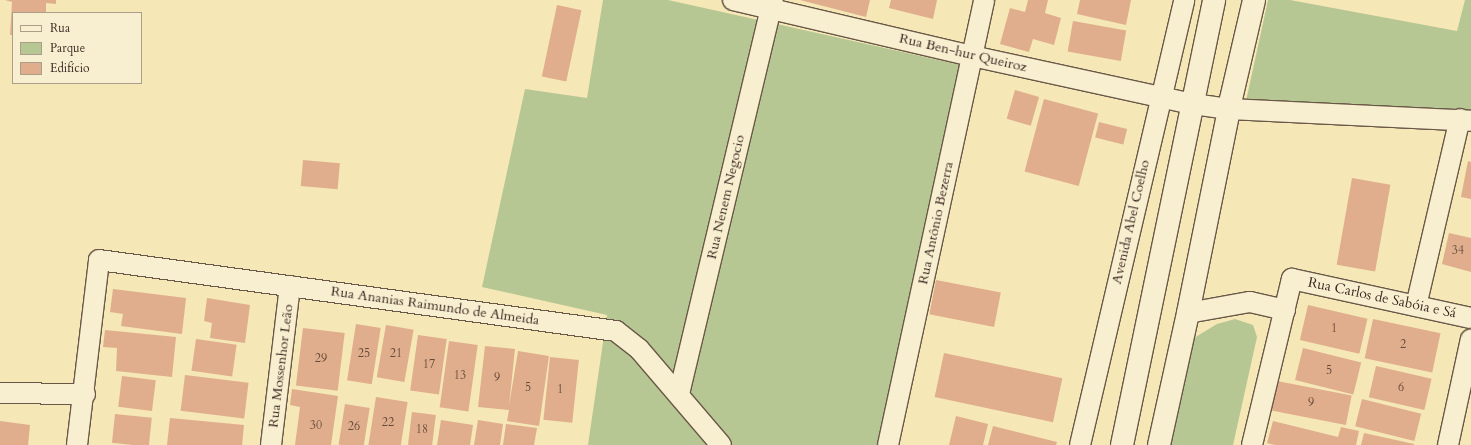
<!DOCTYPE html>
<html>
<head>
<meta charset="utf-8">
<style>
  body { margin:0 }
  #map { position:relative; width:1471px; height:445px; overflow:hidden; background:#f5e7b6; font-family:Cardo,serif }
  div>[style] { position:absolute }
  .green>* { inset:0; background:#b6c793 }
  .building>* { inset:0; background:#e0ae8c; transform-origin:0 0 }
  .roads { filter:drop-shadow(1px 0 #695847) drop-shadow(-1px 0 #695847) drop-shadow(0 1px #695847) drop-shadow(0 -1px #695847) }
  .minor>* { height:20px; margin:-10px; padding:0 10px; transform-origin:10px; border-radius:10px; background:#f8efd0 }
  .tertiary>* { height:22px; margin:-11px; padding:0 11px; transform-origin:11px; border-radius:11px; background:#f8efd0 }
  span { translate:-50% -50%; white-space:nowrap; text-align:center; line-height:1.15; -webkit-text-stroke:3.5px #f8efd0; paint-order:stroke }
  .number-label { font-size:12px; color:#644a3c }
  .number-label span { -webkit-text-stroke-width:0 }
  .street-label { font-size:14px; color:#3a2822 }
  .legend { position:absolute; left:12px; top:12px; width:130px; height:72px; box-sizing:border-box; background:#f8efd0; border:1px solid #ac9f8a; margin:0; padding:5px 7px; list-style:none; font-size:12px; color:#3a2822 }
  .legend li { display:flex; align-items:center; gap:8px; height:20px }
  .legend b { width:20px; border:1px solid #ac9f8a }
</style>
</head>
<body>
<div id="map">
  <div class="green">
    <div style="clip-path:polygon(603px 0,668px 0,961px 65px,880px 445px,588px 445px,607px 315px,482px 287px,525px 89px,587px 98px)"></div>
    <div style="clip-path:polygon(1268px 0,1290px 0,1457px 31px,1465px 0,1471px 0,1471px 112px,1299px 108px,1246px 101px)"></div>
    <div style="clip-path:polygon(1235px 319px,1253px 325px,1257px 337px,1233px 445px,1170px 445px,1194px 338px,1217px 324px)"></div>
  </div>
  <div class="building">
    <div style="clip-path:polygon(5px 0,56px 0,56px 4px,46px 3px,46px 13px,13px 13px,13px 35px,10px 35px,12px 2px)"></div>
    <div style="clip-path:polygon(800px 0,870px 0,866px 17px)"></div>
    <div style="clip-path:polygon(891px 0,937px 0,933px 19px,889px 8px)"></div>
    <div style="clip-path:polygon(1028px 0,1048px 0,1045px 13px,1061px 18px,1054px 45px,1033px 39px,1029px 52px,1000px 44px,1010px 8px,1025px 12px)"></div>
    <div style="clip-path:polygon(1080px 0,1131px 0,1126px 25px,1077px 14px)"></div>
    <div style="left:557px;top:5px;width:25px;height:73px;rotate:12deg"></div>
    <div style="left:1073px;top:21px;width:54px;height:31px;rotate:10deg"></div>
    <div style="left:1015px;top:90px;width:25px;height:30px;rotate:16deg"></div>
    <div style="left:1044px;top:99px;width:56px;height:75px;rotate:15deg"></div>
    <div style="left:1099px;top:122px;width:29px;height:16px;rotate:14deg"></div>
    <div style="left:303px;top:160px;width:37px;height:26px;rotate:5deg"></div>
    <div style="clip-path:polygon(1468px 161px,1471px 162px,1471px 199px,1461px 197px)"></div>
    <div style="left:1352px;top:178px;width:39px;height:88px;rotate:10deg"></div>
    <div style="clip-path:polygon(1449px 233px,1471px 238px,1471px 272px,1442px 264px)"></div>
    <div style="left:936px;top:280px;width:66px;height:35px;rotate:11deg"></div>
    <div style="clip-path:polygon(113px 289px,186px 298px,182px 334px,121px 326px,123px 314px,110px 312px)"></div>
    <div style="clip-path:polygon(207px 298px,250px 305px,245px 343px,210px 338px,212px 323px,204px 321px)"></div>
    <div style="left:1308px;top:305px;width:61px;height:36px;rotate:13deg"></div>
    <div style="left:1373px;top:319px;width:69px;height:40px;rotate:12deg"></div>
    <div style="left:356px;top:324px;width:25px;height:57px;rotate:9deg"></div>
    <div style="left:386px;top:325px;width:28px;height:53px;rotate:10deg"></div>
    <div style="left:303px;top:328px;width:42px;height:58px;rotate:7deg"></div>
    <div style="clip-path:polygon(105px 330px,176px 337px,172px 377px,116px 371px,117px 348px,103px 347px)"></div>
    <div style="left:418px;top:335px;width:29px;height:56px;rotate:8deg"></div>
    <div style="left:196px;top:339px;width:41px;height:32px;rotate:8deg"></div>
    <div style="left:449px;top:341px;width:29px;height:67px;rotate:8deg"></div>
    <div style="clip-path:polygon(485px 346px,515px 349px,509px 406px,518px 351px,549px 356px,539px 426px,507px 421px,509px 410px,478px 407px)"></div>
    <div style="left:1303px;top:348px;width:60px;height:33px;rotate:14deg"></div>
    <div style="left:944px;top:353px;width:121px;height:45px;rotate:12deg"></div>
    <div style="left:550px;top:357px;width:29px;height:63px;rotate:6deg"></div>
    <div style="left:1376px;top:366px;width:57px;height:32px;rotate:13deg"></div>
    <div style="left:185px;top:375px;width:64px;height:36px;rotate:7deg"></div>
    <div style="left:122px;top:376px;width:34px;height:31px;rotate:7deg"></div>
    <div style="left:1277px;top:381px;width:76px;height:30px;rotate:11deg"></div>
    <div style="clip-path:polygon(292px 389px,338px 396px,331px 445px,295px 445px,300px 407px,290px 405px)"></div>
    <div style="left:376px;top:397px;width:32px;height:49px;rotate:9deg"></div>
    <div style="left:1362px;top:399px;width:61px;height:28px;rotate:14deg"></div>
    <div style="left:345px;top:404px;width:25px;height:41px;rotate:9deg"></div>
    <div style="left:412px;top:412px;width:24px;height:33px;rotate:7deg"></div>
    <div style="left:115px;top:414px;width:37px;height:29px;rotate:6deg"></div>
    <div style="clip-path:polygon(956px 416px,988px 424px,983px 445px,949px 445px)"></div>
    <div style="clip-path:polygon(170px 418px,244px 425px,242px 445px,167px 445px)"></div>
    <div style="clip-path:polygon(441px 420px,473px 425px,470px 445px,437px 445px)"></div>
    <div style="clip-path:polygon(478px 420px,503px 424px,500px 445px,474px 445px)"></div>
    <div style="clip-path:polygon(0 421px,30px 425px,28px 445px,0 445px)"></div>
    <div style="clip-path:polygon(1273px 421px,1338px 437px,1341px 427px,1359px 431px,1356px 445px,1275px 445px,1267px 443px)"></div>
    <div style="clip-path:polygon(506px 424px,537px 428px,534px 445px,503px 445px)"></div>
    <div style="clip-path:polygon(993px 426px,1057px 442px,1056px 445px,988px 445px)"></div>
    <div style="clip-path:polygon(1364px 433px,1414px 444px,1414px 445px,1361px 445px)"></div>
  </div>
  <div class="roads">
    <div class="minor">
      <div style="left:733px;top:0;width:245px;rotate:13.2deg"></div>
      <div style="left:972px;top:56px;width:226px;rotate:12.3deg"></div>
      <div style="left:1193px;top:104px;width:36px;rotate:8deg"></div>
      <div style="left:1229px;top:109px;width:242px;rotate:2.8deg"></div>
      <div style="left:1416px;top:306px;width:192px;rotate:-76.8deg"></div>
      <div style="left:1188px;top:313px;width:63px;rotate:-10.1deg"></div>
      <div style="left:1250px;top:302px;width:36px;rotate:13deg"></div>
      <div style="left:0;top:393px;width:85px;rotate:0.7deg"></div>
      <div style="left:679px;top:394px;width:405px;rotate:-76.6deg"></div>
      <div style="left:77px;top:445px;width:186px;rotate:-83.2deg"></div>
      <div style="left:99px;top:260px;width:522px;rotate:7.82deg"></div>
      <div style="left:616px;top:331px;width:29px;rotate:38deg"></div>
      <div style="left:639px;top:349px;width:126px;rotate:49.5deg"></div>
      <div style="left:271px;top:445px;width:160px;rotate:-83.2deg"></div>
      <div style="left:888px;top:445px;width:455px;rotate:-77.8deg"></div>
      <div style="left:1080px;top:445px;width:457px;rotate:-76.8deg"></div>
      <div style="left:1252px;top:445px;width:171px;rotate:-76.5deg"></div>
      <div style="left:1292px;top:279px;width:183px;rotate:12.3deg"></div>
      <div style="left:1448px;top:445px;width:108px;rotate:-77.8deg"></div>
    </div>
    <div class="tertiary">
      <div style="left:1122px;top:445px;width:454px;rotate:-78.3deg"></div>
      <div style="left:1159px;top:445px;width:135px;rotate:-77.6deg"></div>
      <div style="left:1188px;top:313px;width:218px;rotate:-78.6deg"></div>
      <div style="left:1231px;top:99px;width:102px;rotate:-76.9deg"></div>
    </div>
  </div>
  <div class="number-label">
    <span style="left:1458px;top:251px">34</span>
    <span style="left:1334px;top:329px">1</span>
    <span style="left:1403px;top:345px">2</span>
    <span style="left:364px;top:354px">25</span>
    <span style="left:396px;top:354px">21</span>
    <span style="left:321px;top:359px">29</span>
    <span style="left:429px;top:365px">17</span>
    <span style="left:1329px;top:371px">5</span>
    <span style="left:460px;top:376px">13</span>
    <span style="left:497px;top:378px">9</span>
    <span style="left:528px;top:388px">5</span>
    <span style="left:1401px;top:388px">6</span>
    <span style="left:560px;top:390px">1</span>
    <span style="left:1311px;top:403px">9</span>
    <span style="left:388px;top:423px">22</span>
    <span style="left:316px;top:426px">30</span>
    <span style="left:354px;top:427px">26</span>
    <span style="left:422px;top:430px">18</span>
  </div>
  <div class="street-label">
    <span style="left:963px;top:53px;rotate:13deg">Rua Ben-hur Queiroz</span>
    <span style="left:726px;top:197px;rotate:-77deg">Rua Nenem Negocio</span>
    <span style="left:1131px;top:222px;rotate:-77deg">Avenida Abel Coelho</span>
    <span style="left:936px;top:223px;rotate:-78deg">Rua Antônio Bezerra</span>
    <span style="left:1382px;top:298px;rotate:12deg">Rua Carlos de Sabóia e Sá</span>
    <span style="left:435px;top:306px;rotate:8deg">Rua Ananias Raimundo de Almeida</span>
    <span style="left:281px;top:366px;rotate:-83deg">Rua Mossenhor Leão</span>
  </div>
  <ul class="legend">
  <li><b style="height:5px;background:#f8efd0"></b>Rua</li>
  <li><b style="height:11px;background:#b6c793"></b>Parque</li>
  <li><b style="height:11px;background:#e0ae8c"></b>Edifício</li>
  </ul>
</div>
</body>
</html>
